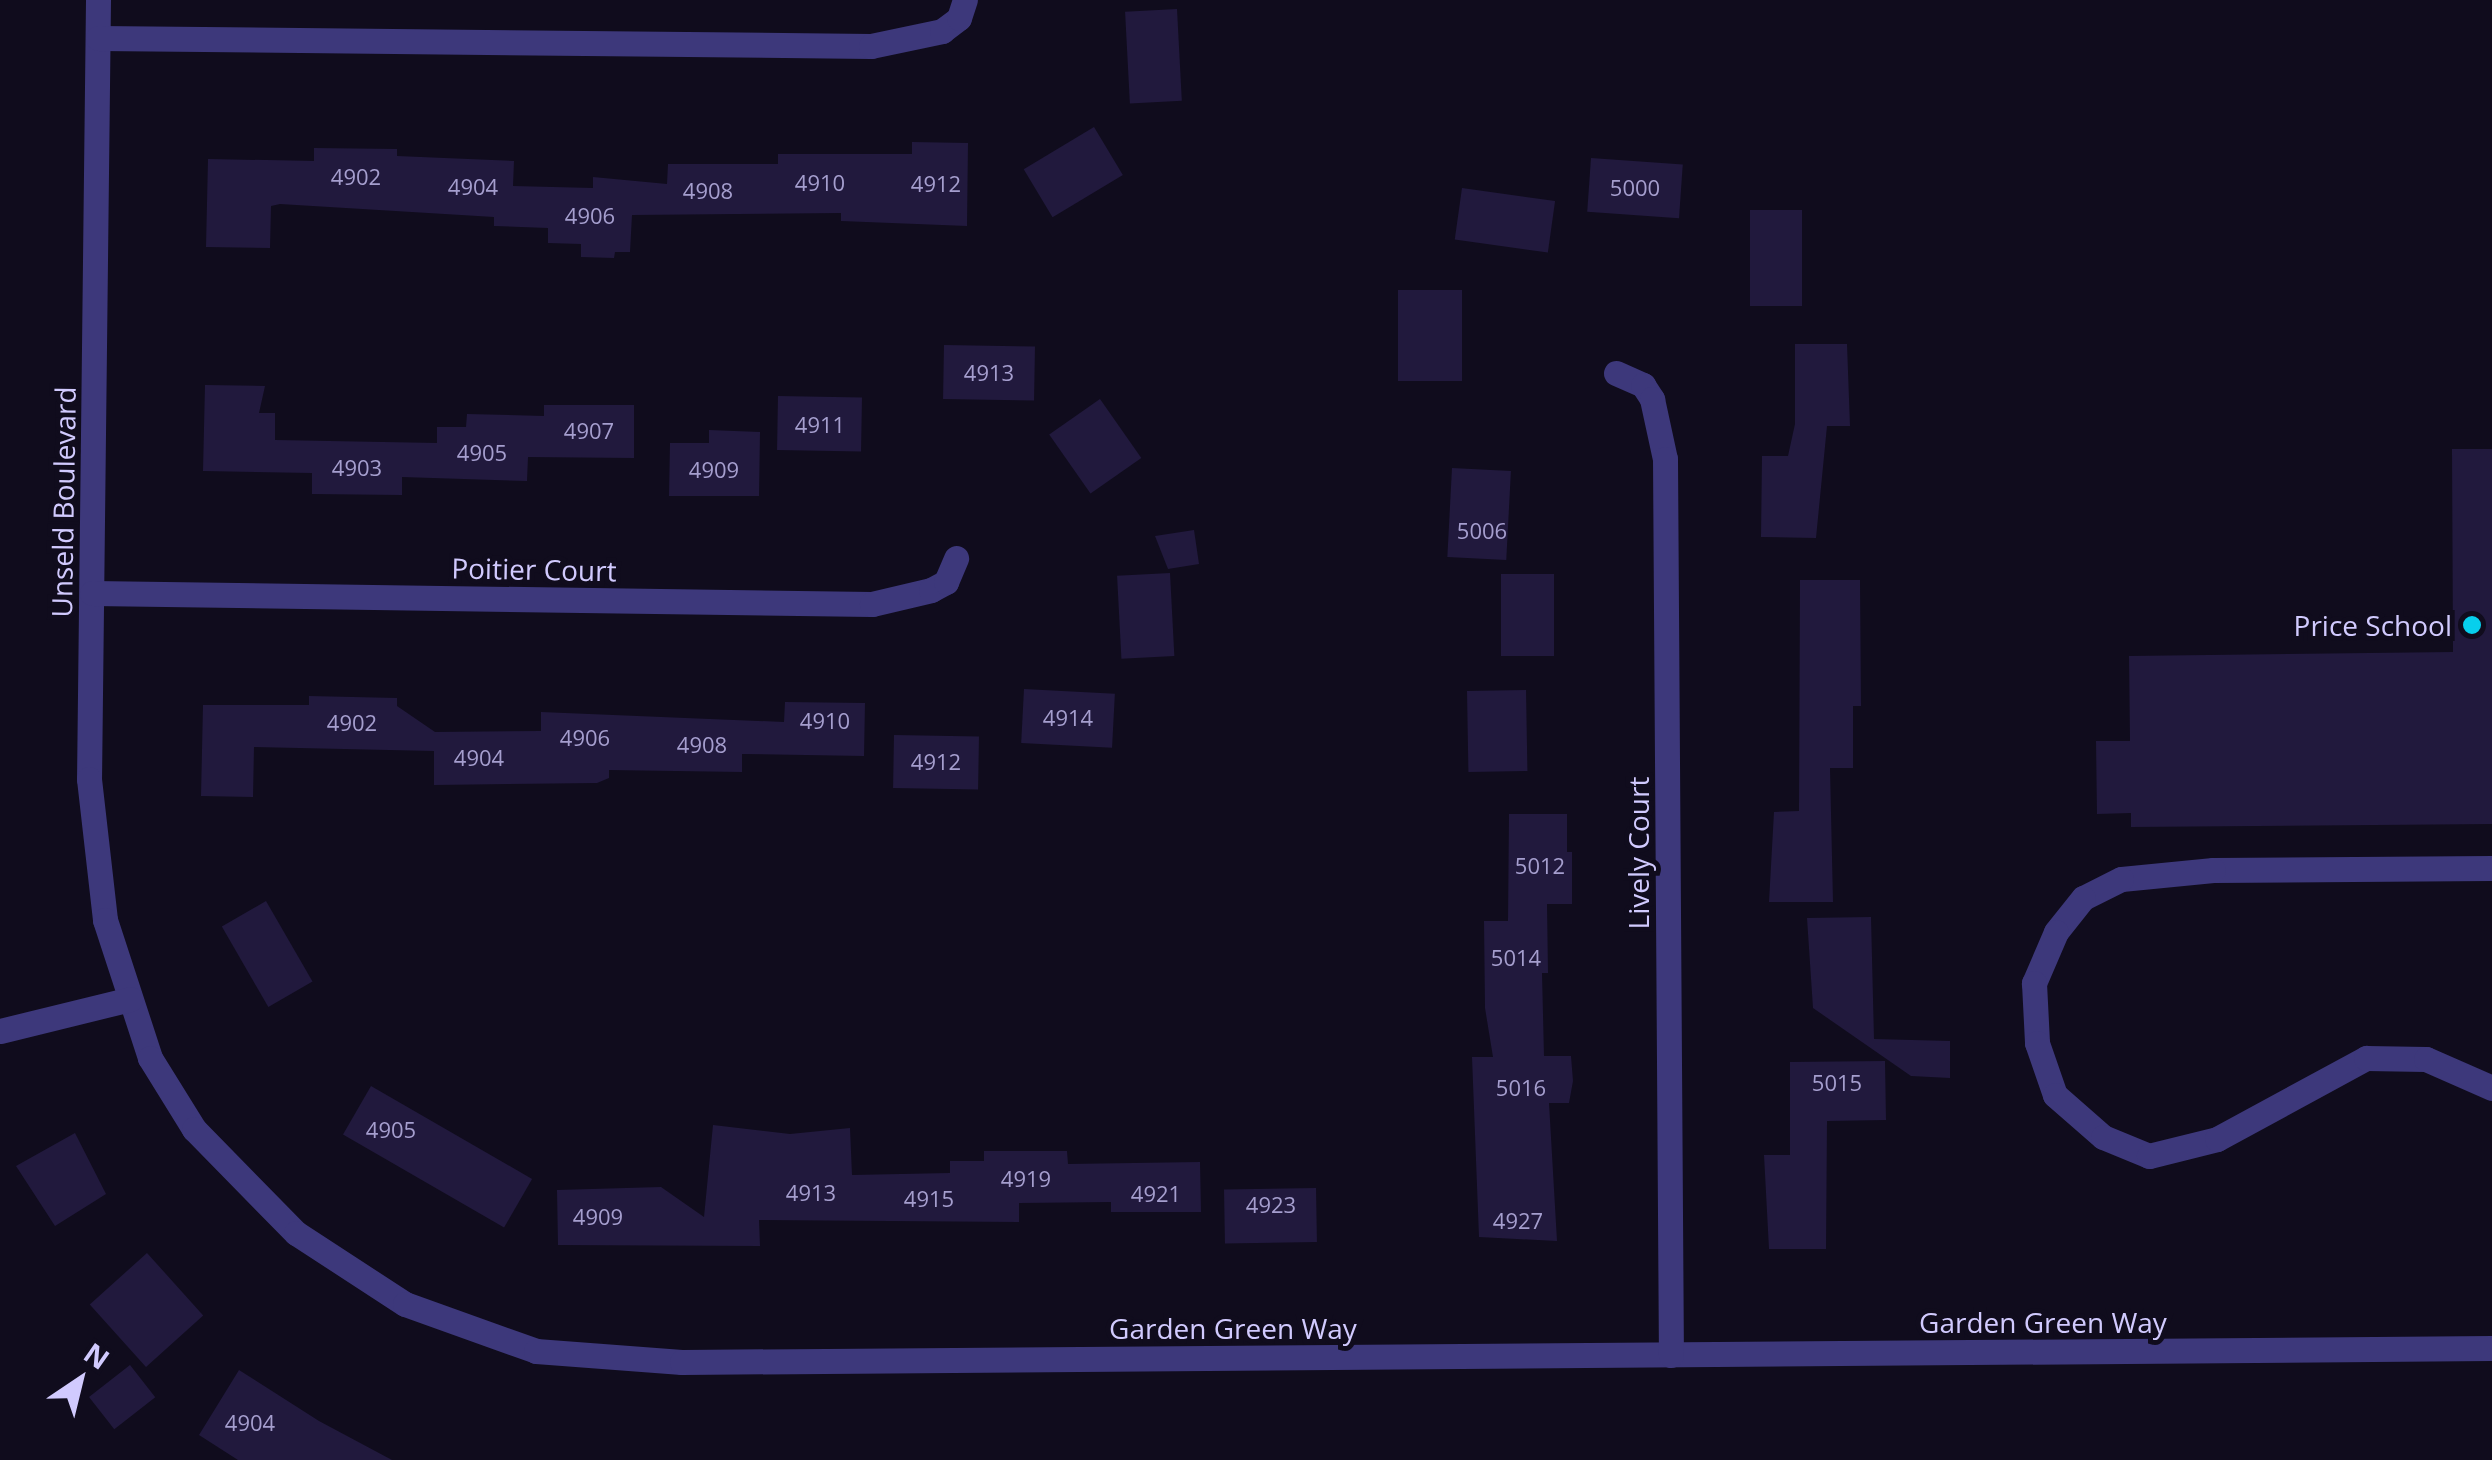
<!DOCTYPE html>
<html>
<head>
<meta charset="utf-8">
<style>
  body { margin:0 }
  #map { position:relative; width:2492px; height:1460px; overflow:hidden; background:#100c1d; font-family:"Open Sans",sans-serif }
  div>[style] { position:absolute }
  .building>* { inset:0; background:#21193d; transform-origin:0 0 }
  .minor>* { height:25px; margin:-12.5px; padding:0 12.5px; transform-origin:12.5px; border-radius:12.5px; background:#3d387b }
  .dots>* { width:28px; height:28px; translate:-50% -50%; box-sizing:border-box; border:5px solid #100c1d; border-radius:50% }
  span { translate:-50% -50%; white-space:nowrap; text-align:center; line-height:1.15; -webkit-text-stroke:10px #100c1d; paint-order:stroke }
  .number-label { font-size:22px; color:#a59ece }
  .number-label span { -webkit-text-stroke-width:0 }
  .street-label { font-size:28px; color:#d1cafe }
  .poi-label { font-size:28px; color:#d1cafe }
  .right { translate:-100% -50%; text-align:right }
  .north { position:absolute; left:30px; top:1330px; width:100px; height:100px; -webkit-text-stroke:8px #100c1d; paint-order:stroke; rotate:35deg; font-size:28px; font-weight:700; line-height:40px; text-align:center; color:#d1cafe }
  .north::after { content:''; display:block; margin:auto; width:35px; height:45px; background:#d1cafe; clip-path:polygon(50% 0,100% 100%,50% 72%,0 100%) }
</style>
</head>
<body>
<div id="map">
  <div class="building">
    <div style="left:1177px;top:9px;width:92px;height:52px;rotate:87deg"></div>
    <div style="left:1094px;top:127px;width:56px;height:82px;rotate:59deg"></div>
    <div style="clip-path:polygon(912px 142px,968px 143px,967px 226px,841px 221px,841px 213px,632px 215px,630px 252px,615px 252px,614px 258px,581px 257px,581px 244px,548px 243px,548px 228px,494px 226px,494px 217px,280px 204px,271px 206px,270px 248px,206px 247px,208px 159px,314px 161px,314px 148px,397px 149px,397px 156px,514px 161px,513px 186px,593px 188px,593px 177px,667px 184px,668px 164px,778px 164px,778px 154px,912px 154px)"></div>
    <div style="left:1591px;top:158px;width:92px;height:54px;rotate:4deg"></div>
    <div style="left:1462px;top:188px;width:94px;height:52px;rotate:8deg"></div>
    <div style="left:1750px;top:210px;width:52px;height:96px"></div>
    <div style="left:1398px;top:290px;width:64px;height:91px"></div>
    <div style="clip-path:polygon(1795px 344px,1847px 344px,1850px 426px,1827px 426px,1816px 538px,1761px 537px,1762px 456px,1788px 456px,1795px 424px)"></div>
    <div style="left:944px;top:345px;width:91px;height:54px;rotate:1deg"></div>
    <div style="clip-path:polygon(205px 385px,265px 386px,259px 413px,275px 413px,275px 440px,437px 443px,437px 427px,466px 427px,467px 414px,544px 416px,544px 405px,634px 405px,634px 458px,528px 457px,527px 481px,402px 477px,402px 495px,312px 494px,312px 473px,203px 471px)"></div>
    <div style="left:778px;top:396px;width:84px;height:54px;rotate:1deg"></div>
    <div style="left:1100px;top:399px;width:72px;height:62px;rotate:55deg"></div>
    <div style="clip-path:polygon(709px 430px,760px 432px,759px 496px,669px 496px,670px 443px,709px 443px)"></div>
    <div style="clip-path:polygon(2452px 449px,2492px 449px,2492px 824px,2131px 827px,2131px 813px,2097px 814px,2096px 741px,2130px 741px,2129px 656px,2453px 652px)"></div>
    <div style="left:1452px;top:468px;width:59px;height:89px;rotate:3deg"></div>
    <div style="clip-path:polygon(1194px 530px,1199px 564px,1168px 569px,1155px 536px)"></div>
    <div style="left:1170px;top:573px;width:83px;height:53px;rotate:87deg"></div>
    <div style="left:1501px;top:574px;width:53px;height:82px"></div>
    <div style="clip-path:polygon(1800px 580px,1860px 580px,1861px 706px,1853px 706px,1853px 768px,1830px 768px,1833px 902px,1769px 902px,1774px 812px,1799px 811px)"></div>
    <div style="left:1024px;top:689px;width:91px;height:54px;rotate:3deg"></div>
    <div style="left:1526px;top:690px;width:81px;height:59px;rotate:89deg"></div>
    <div style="clip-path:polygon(309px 696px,397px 698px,397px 706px,435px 732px,541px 731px,541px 712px,784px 722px,785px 702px,865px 703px,864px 756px,742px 754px,742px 772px,609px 770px,609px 778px,597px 783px,434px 785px,434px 751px,254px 747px,253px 797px,201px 796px,203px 705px,309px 705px)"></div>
    <div style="left:894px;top:735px;width:85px;height:53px;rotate:1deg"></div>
    <div style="clip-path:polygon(1509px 814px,1567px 814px,1567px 852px,1572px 852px,1572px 904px,1547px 904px,1548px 973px,1542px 973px,1544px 1056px,1571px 1056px,1573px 1081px,1569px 1103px,1549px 1103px,1557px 1241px,1479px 1237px,1472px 1057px,1493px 1057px,1485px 1008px,1484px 921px,1508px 921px)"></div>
    <div style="left:266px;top:901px;width:93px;height:51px;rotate:60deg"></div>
    <div style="clip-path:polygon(1871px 917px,1874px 1039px,1950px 1041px,1950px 1078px,1911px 1076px,1813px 1008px,1807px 918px)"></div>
    <div style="clip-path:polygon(1885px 1061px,1886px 1120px,1827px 1121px,1826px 1249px,1769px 1249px,1764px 1155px,1790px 1155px,1790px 1062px)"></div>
    <div style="left:371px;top:1086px;width:186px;height:56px;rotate:30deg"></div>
    <div style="clip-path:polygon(713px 1125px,790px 1134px,850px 1128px,852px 1175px,950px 1173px,950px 1161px,984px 1161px,984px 1151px,1067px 1151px,1068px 1164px,1200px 1162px,1201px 1212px,1111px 1212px,1111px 1202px,1019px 1203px,1019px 1222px,759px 1220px,760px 1246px,558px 1245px,557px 1190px,661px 1187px,704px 1217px)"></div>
    <div style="clip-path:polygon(75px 1133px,106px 1194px,55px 1226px,16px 1166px)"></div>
    <div style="left:1316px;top:1188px;width:54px;height:92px;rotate:89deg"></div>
    <div style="left:147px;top:1253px;width:84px;height:77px;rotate:48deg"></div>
    <div style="left:130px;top:1365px;width:41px;height:52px;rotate:52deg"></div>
    <div style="clip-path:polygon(239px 1370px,319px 1421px,392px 1460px,238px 1460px,199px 1435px)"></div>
  </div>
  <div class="minor">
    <div style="left:98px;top:0;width:779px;rotate:90.66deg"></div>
    <div style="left:89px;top:779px;width:142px;rotate:83.5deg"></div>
    <div style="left:105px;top:920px;width:145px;rotate:71.9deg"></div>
    <div style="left:150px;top:1058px;width:84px;rotate:58.2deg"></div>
    <div style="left:194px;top:1129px;width:146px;rotate:45.6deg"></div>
    <div style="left:296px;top:1233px;width:130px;rotate:33.1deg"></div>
    <div style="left:405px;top:1304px;width:139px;rotate:19.7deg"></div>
    <div style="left:536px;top:1351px;width:146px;rotate:4.3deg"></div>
    <div style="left:682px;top:1362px;width:1810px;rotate:-0.44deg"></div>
    <div style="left:98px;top:38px;width:773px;rotate:0.59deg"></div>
    <div style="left:871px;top:46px;width:73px;rotate:-11.9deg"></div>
    <div style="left:942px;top:31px;width:21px;rotate:-37deg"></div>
    <div style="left:959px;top:18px;width:19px;rotate:-72deg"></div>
    <div style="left:1616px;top:373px;width:30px;rotate:24deg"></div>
    <div style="left:1643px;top:385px;width:17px;rotate:57deg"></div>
    <div style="left:1652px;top:399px;width:61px;rotate:77.8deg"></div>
    <div style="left:1665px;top:459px;width:896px;rotate:89.62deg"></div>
    <div style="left:92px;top:593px;width:780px;rotate:0.81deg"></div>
    <div style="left:872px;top:604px;width:61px;rotate:-13.3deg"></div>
    <div style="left:931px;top:590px;width:17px;rotate:-28deg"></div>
    <div style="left:946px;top:582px;width:26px;rotate:-67deg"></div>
    <div style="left:2492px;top:868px;width:279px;rotate:179.6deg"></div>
    <div style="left:2213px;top:870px;width:92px;rotate:174.4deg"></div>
    <div style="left:2121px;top:879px;width:42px;rotate:153.4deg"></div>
    <div style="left:2083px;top:898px;width:43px;rotate:128.5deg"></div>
    <div style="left:2056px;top:932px;width:56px;rotate:113.3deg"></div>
    <div style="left:2034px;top:983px;width:60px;rotate:87.1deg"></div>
    <div style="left:2037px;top:1043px;width:55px;rotate:70.9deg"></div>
    <div style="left:2055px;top:1095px;width:64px;rotate:41.2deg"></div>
    <div style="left:2103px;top:1137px;width:50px;rotate:22.4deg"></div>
    <div style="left:2149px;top:1156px;width:70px;rotate:-14deg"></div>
    <div style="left:2217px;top:1139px;width:170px;rotate:-28.5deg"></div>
    <div style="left:2366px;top:1058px;width:60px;rotate:1deg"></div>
    <div style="left:2426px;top:1059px;width:72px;rotate:23.7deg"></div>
    <div style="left:0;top:1031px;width:134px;rotate:-13.8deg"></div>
  </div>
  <div class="dots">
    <div style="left:2472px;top:625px;background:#07cfed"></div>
  </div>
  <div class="number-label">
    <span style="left:356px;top:177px">4902</span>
    <span style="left:820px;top:183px">4910</span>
    <span style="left:936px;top:184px">4912</span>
    <span style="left:473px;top:187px">4904</span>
    <span style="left:1635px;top:188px">5000</span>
    <span style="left:708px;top:191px">4908</span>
    <span style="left:590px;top:216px">4906</span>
    <span style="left:989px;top:373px">4913</span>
    <span style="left:820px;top:425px">4911</span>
    <span style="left:589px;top:431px">4907</span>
    <span style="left:482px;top:453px">4905</span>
    <span style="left:357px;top:468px">4903</span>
    <span style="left:714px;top:470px">4909</span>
    <span style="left:1482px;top:531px">5006</span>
    <span style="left:1068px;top:718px">4914</span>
    <span style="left:825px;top:721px">4910</span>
    <span style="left:352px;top:723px">4902</span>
    <span style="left:585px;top:738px">4906</span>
    <span style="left:702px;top:745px">4908</span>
    <span style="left:479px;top:758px">4904</span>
    <span style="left:936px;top:762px">4912</span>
    <span style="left:1540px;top:866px">5012</span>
    <span style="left:1516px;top:958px">5014</span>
    <span style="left:1837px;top:1083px">5015</span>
    <span style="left:1521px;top:1088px">5016</span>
    <span style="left:391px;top:1130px">4905</span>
    <span style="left:1026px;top:1179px">4919</span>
    <span style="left:811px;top:1193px">4913</span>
    <span style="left:1156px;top:1194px">4921</span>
    <span style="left:929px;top:1199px">4915</span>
    <span style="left:1271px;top:1205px">4923</span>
    <span style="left:598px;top:1217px">4909</span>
    <span style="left:1518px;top:1221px">4927</span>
    <span style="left:250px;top:1423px">4904</span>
  </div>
  <div class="street-label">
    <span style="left:63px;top:502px;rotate:-89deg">Unseld Boulevard</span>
    <span style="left:534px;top:569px;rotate:1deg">Poitier Court</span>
    <span style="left:1638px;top:853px;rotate:-90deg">Lively Court</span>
    <span style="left:2043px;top:1322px">Garden Green Way</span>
    <span style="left:1233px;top:1328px">Garden Green Way</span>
  </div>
  <div class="poi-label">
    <span class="right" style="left:2452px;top:625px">Price School</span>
  </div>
  <div class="north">N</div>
</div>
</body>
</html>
